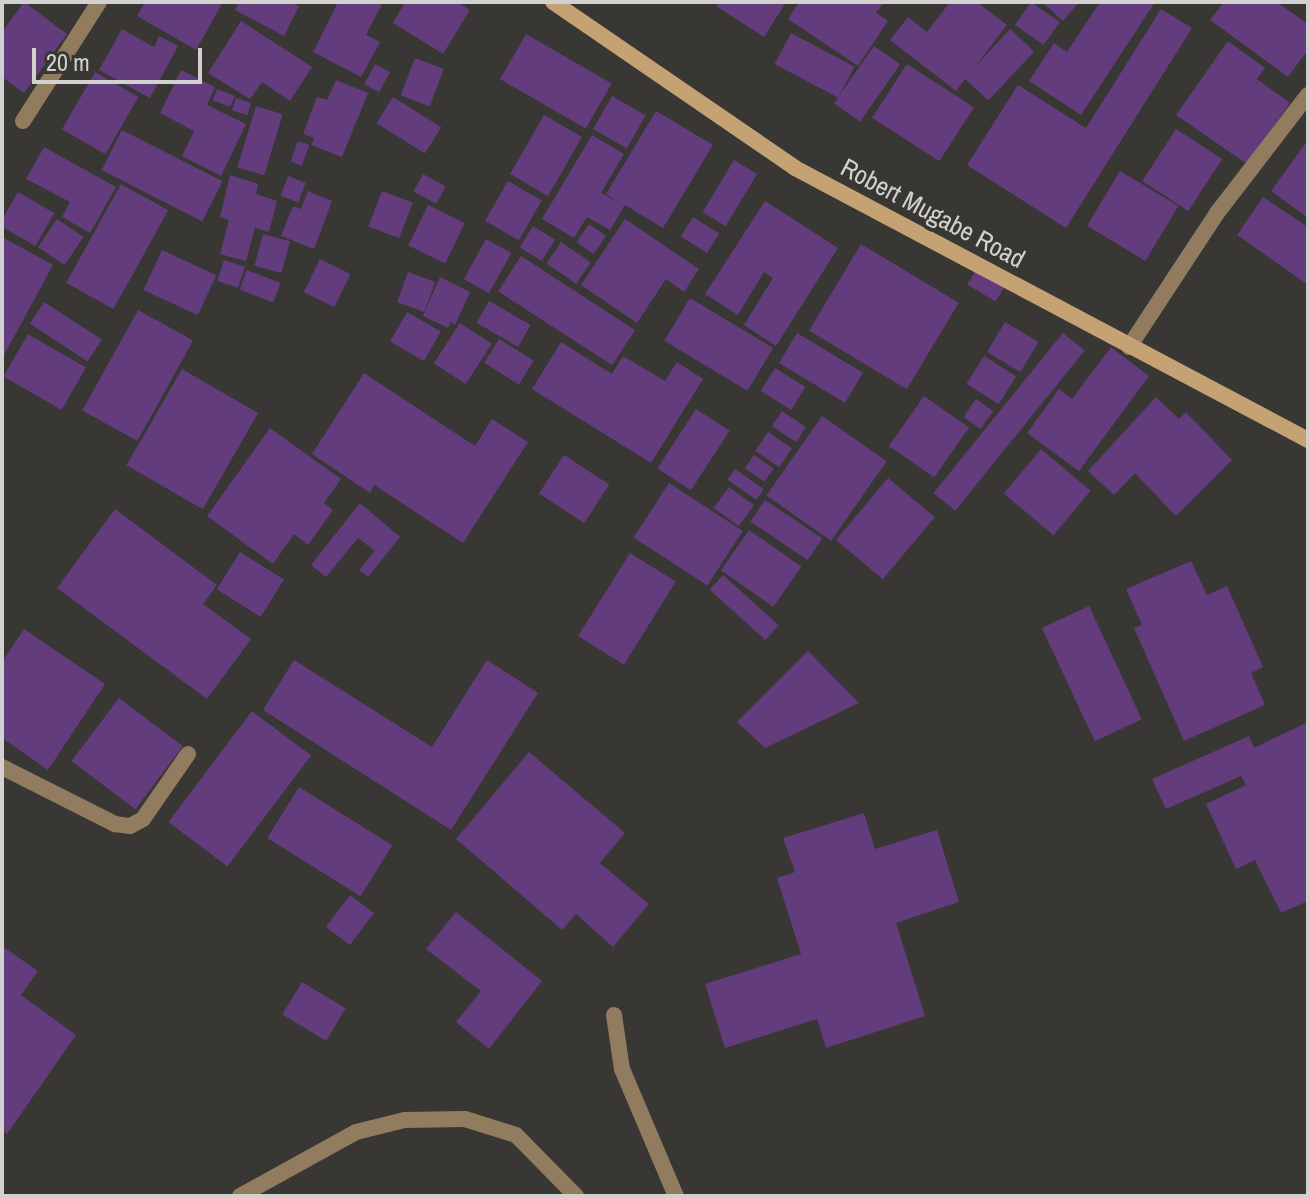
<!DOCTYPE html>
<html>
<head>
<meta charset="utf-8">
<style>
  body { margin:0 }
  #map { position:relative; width:1310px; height:1198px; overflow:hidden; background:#383733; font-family:"Archivo Narrow",sans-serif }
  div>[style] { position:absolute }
  .building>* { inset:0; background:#623c7d; transform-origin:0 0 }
  .street>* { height:16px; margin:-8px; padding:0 8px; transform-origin:8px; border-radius:8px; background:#917c5f }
  .secondary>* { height:16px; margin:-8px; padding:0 8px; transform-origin:8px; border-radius:8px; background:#c5a273 }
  span { translate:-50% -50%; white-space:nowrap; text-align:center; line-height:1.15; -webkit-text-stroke:8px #383733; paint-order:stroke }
  .street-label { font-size:26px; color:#d2d1cf }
  .frame { position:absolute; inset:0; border:4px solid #d2d1cf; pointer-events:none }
  .scale { position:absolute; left:32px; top:48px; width:170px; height:36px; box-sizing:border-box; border:4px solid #d2d1cf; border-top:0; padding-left:10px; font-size:24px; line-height:28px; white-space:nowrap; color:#d2d1cf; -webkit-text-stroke:6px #383733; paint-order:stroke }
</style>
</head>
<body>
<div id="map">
  <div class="building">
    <div style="clip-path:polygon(24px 2px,67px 34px,24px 93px,2px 77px,2px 32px)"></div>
    <div style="clip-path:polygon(145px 2px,223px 2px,196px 50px,137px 16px)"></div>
    <div style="clip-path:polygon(239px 2px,291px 2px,299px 6px,284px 36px,235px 10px)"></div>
    <div style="clip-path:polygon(338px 2px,383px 2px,366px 35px,380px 42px,361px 77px,313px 52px)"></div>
    <div style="clip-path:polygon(405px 2px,457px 2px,470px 10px,443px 54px,393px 23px)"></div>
    <div style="clip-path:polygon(719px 2px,786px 2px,764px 37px,716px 6px)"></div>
    <div style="clip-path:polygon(799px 2px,884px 2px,876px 13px,888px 21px,858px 66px,788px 19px)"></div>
    <div style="clip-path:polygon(950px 2px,977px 2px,1007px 25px,956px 91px,890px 40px,908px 17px,927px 32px)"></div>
    <div style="left:1031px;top:2px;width:35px;height:28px;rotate:35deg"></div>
    <div style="clip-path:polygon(1042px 2px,1079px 2px,1063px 21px)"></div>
    <div style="clip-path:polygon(1100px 2px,1155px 2px,1081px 115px,1029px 81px,1054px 43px,1067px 52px)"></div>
    <div style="clip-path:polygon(1224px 2px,1277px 2px,1308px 24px,1308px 50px,1288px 77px,1210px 20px)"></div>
    <div style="clip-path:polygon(1161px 9px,1192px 28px,1066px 228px,967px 165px,1018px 85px,1086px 128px)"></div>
    <div style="clip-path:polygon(241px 21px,312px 67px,290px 101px,262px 82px,250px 99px,208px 73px)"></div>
    <div style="clip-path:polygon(122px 29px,154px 47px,159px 36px,178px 46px,150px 98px,99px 70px)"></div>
    <div style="left:1010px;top:29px;width:33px;height:67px;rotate:43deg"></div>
    <div style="left:791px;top:33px;width:72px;height:35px;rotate:28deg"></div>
    <div style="left:526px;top:34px;width:99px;height:52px;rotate:30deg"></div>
    <div style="clip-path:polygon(1228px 41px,1265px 68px,1257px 79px,1290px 103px,1247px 164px,1176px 115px)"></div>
    <div style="left:874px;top:46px;width:32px;height:70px;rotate:35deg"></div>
    <div style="left:415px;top:58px;width:31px;height:40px;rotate:21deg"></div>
    <div style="left:375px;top:64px;width:17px;height:23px;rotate:28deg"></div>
    <div style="left:907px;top:64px;width:80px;height:64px;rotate:33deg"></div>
    <div style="clip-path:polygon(181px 70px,215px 87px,207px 105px,246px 124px,221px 176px,182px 156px,194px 131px,160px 113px)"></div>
    <div style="left:95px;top:72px;width:50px;height:66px;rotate:30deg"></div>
    <div style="clip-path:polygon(336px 80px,368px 93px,342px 157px,311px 145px,314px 138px,303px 134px,317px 97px,327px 100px)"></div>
    <div style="left:217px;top:89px;width:19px;height:12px;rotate:21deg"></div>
    <div style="left:612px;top:96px;width:39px;height:38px;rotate:30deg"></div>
    <div style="left:393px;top:97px;width:57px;height:31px;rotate:32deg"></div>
    <div style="left:236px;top:98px;width:16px;height:13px;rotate:18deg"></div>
    <div style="left:256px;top:106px;width:28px;height:64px;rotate:17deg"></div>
    <div style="clip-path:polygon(656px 111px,713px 145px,663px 228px,625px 205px,610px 230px,587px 217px,574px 238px,542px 219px,592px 135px,624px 154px,601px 193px,621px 204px,606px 194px)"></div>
    <div style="left:544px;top:115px;width:44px;height:68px;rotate:30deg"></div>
    <div style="left:1176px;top:129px;width:55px;height:62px;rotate:33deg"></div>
    <div style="left:122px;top:130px;width:113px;height:45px;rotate:27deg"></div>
    <div style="clip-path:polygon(1308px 140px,1308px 218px,1271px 191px)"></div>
    <div style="left:298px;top:141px;width:12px;height:22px;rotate:20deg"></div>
    <div style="clip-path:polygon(44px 147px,116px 187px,90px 233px,62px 217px,70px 202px,26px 179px)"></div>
    <div style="left:734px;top:160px;width:27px;height:61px;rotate:31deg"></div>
    <div style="left:1120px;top:171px;width:68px;height:64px;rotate:31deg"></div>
    <div style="left:423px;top:174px;width:26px;height:20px;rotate:29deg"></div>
    <div style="clip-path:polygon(230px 175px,258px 184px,256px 194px,277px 201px,269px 232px,255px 228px,246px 261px,220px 254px,229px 220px,220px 217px)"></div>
    <div style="left:288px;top:176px;width:19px;height:21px;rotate:21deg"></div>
    <div style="left:508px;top:181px;width:39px;height:46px;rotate:30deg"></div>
    <div style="left:121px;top:184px;width:54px;height:113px;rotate:29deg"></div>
    <div style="clip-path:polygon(308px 191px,332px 201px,314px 249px,281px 236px,293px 206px,301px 209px)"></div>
    <div style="left:382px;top:191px;width:33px;height:38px;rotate:21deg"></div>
    <div style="left:18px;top:192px;width:42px;height:38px;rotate:30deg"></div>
    <div style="clip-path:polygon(1263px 197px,1308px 227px,1308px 285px,1237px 235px)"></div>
    <div style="clip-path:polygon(765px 201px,838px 248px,776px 346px,744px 325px,773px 278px,764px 272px,738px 315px,705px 294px)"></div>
    <div style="left:428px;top:205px;width:41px;height:45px;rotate:26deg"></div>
    <div style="left:693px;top:217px;width:31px;height:23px;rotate:32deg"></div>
    <div style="left:57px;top:219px;width:32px;height:34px;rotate:34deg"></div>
    <div style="clip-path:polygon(625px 219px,699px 269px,684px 292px,666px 279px,637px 323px,581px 285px)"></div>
    <div style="left:589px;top:224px;width:21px;height:22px;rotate:35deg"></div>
    <div style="left:533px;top:226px;width:26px;height:25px;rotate:32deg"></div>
    <div style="left:263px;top:234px;width:28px;height:33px;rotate:15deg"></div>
    <div style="clip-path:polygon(2px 237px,53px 265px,2px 359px)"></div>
    <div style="left:486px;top:239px;width:29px;height:46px;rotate:29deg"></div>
    <div style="left:561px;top:242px;width:36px;height:26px;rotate:34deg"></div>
    <div style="left:861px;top:244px;width:114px;height:101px;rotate:31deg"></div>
    <div style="left:162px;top:250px;width:60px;height:44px;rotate:25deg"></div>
    <div style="left:521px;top:256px;width:136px;height:42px;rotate:33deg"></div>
    <div style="left:320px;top:259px;width:34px;height:37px;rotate:26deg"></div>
    <div style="left:224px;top:260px;width:22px;height:22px;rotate:18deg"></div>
    <div style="left:247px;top:270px;width:36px;height:21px;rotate:21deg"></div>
    <div style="left:976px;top:270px;width:33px;height:17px;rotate:31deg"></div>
    <div style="left:408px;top:272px;width:29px;height:32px;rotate:20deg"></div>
    <div style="clip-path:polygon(440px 277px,470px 292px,455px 325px,451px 322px,448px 328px,423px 316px)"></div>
    <div style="left:690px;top:298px;width:97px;height:50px;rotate:31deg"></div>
    <div style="left:489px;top:301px;width:48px;height:25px;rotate:30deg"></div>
    <div style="left:44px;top:302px;width:69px;height:26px;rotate:33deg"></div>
    <div style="left:138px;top:310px;width:63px;height:115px;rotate:29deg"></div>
    <div style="left:407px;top:312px;width:39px;height:34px;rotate:30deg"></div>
    <div style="left:1005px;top:322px;width:39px;height:35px;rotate:31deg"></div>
    <div style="left:460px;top:323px;width:38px;height:48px;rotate:33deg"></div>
    <div style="left:797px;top:333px;width:77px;height:35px;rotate:31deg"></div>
    <div style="left:1063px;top:333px;width:28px;height:206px;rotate:39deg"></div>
    <div style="left:28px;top:334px;width:67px;height:49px;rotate:30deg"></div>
    <div style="left:499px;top:339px;width:41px;height:28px;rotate:32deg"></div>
    <div style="clip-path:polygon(561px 342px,612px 374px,623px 356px,665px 381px,677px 362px,703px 379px,651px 463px,532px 389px)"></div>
    <div style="clip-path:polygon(1111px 347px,1149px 376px,1079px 471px,1027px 433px,1059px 389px,1072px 399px)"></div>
    <div style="left:984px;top:356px;width:38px;height:33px;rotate:32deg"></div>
    <div style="left:775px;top:368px;width:36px;height:27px;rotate:32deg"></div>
    <div style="left:182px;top:369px;width:88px;height:111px;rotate:30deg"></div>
    <div style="clip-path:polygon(364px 373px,475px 446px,492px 419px,528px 442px,463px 543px,374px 485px,370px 493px,312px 454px)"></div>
    <div style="left:924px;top:396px;width:55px;height:61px;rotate:35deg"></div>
    <div style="clip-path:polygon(1156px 397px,1179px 419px,1186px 412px,1232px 460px,1176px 516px,1135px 473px,1114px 495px,1088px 471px)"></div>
    <div style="left:976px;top:399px;width:21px;height:22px;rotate:35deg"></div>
    <div style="left:696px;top:409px;width:40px;height:71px;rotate:33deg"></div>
    <div style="left:782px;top:411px;width:29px;height:18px;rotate:34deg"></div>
    <div style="left:822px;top:416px;width:79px;height:97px;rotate:35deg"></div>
    <div style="clip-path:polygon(270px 428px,341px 479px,324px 503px,333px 510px,308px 545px,294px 534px,273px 564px,207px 516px)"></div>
    <div style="left:768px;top:432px;width:29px;height:23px;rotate:34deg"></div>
    <div style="left:1041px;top:449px;width:65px;height:58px;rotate:40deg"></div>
    <div style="left:564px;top:455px;width:54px;height:46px;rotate:33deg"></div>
    <div style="left:754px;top:455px;width:24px;height:16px;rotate:35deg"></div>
    <div style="left:735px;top:469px;width:35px;height:13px;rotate:35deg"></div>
    <div style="left:888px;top:478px;width:61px;height:81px;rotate:40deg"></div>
    <div style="left:669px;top:483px;width:88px;height:65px;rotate:33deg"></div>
    <div style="left:729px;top:487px;width:31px;height:26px;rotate:36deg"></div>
    <div style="left:765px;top:500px;width:69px;height:26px;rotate:34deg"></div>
    <div style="clip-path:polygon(360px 503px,400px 537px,368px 577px,359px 570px,375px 551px,358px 538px,326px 577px,311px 565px)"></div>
    <div style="clip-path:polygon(115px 509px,217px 585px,203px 604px,251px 639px,207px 699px,57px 588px)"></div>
    <div style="left:749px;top:530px;width:64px;height:49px;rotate:35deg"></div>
    <div style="left:240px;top:552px;width:52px;height:44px;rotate:32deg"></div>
    <div style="left:630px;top:553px;width:54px;height:98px;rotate:32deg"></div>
    <div style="clip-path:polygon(1191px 561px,1207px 595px,1227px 586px,1263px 667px,1251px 673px,1265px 705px,1184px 741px,1134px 628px,1142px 625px,1126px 589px)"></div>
    <div style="left:723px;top:575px;width:75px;height:20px;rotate:42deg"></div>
    <div style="left:1089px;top:606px;width:125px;height:52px;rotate:65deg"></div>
    <div style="clip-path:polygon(24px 629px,105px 684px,48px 770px,2px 738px,2px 662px)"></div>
    <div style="clip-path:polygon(808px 651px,859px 703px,765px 748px,737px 722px)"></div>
    <div style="clip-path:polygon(294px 660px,432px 747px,487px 660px,538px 693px,451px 830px,263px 710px)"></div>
    <div style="left:119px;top:698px;width:80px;height:79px;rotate:37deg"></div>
    <div style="left:252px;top:711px;width:74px;height:139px;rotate:37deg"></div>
    <div style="clip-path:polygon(1308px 722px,1308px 901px,1281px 913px,1255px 860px,1236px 869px,1206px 804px,1246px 785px,1241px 776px,1166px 809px,1152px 779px,1249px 736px,1254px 748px)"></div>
    <div style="clip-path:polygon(529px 752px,625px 833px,600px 863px,649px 904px,613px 947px,576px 914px,562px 930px,456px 839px)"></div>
    <div style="left:299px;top:787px;width:110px;height:60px;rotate:32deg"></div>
    <div style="clip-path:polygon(864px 813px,875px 849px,937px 830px,959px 902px,896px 923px,925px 1016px,826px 1048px,817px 1019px,725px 1048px,705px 984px,801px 954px,777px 878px,795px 872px,783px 838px)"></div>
    <div style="left:350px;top:895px;width:30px;height:40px;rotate:37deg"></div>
    <div style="clip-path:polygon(456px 912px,542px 981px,489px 1049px,456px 1022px,481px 991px,426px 949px)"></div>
    <div style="clip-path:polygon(2px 946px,38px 971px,21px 995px,76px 1035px,7px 1134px,2px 1130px)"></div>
    <div style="left:302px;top:982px;width:51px;height:38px;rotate:31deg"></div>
  </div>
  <div class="street">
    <div style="left:23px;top:121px;width:141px;rotate:-57.4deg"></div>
    <div style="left:1129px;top:347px;width:160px;rotate:-56.7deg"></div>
    <div style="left:1217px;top:213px;width:149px;rotate:-52.4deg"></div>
    <div style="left:2px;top:767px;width:127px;rotate:26.8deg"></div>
    <div style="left:115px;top:824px;width:15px;rotate:8deg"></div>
    <div style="left:130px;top:826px;width:15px;rotate:-28deg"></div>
    <div style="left:143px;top:819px;width:79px;rotate:-55.3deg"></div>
    <div style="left:614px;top:1015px;width:55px;rotate:81.6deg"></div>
    <div style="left:622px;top:1069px;width:138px;rotate:67deg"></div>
    <div style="left:240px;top:1196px;width:132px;rotate:-28.9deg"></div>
    <div style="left:356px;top:1132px;width:50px;rotate:-13.8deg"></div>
    <div style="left:405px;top:1120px;width:60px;rotate:-1deg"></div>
    <div style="left:465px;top:1119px;width:53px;rotate:17.4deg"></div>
    <div style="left:516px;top:1135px;width:86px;rotate:45.5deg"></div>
  </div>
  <div class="secondary">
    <div style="left:553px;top:2px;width:293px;rotate:34.4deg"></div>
    <div style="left:795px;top:168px;width:581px;rotate:27.93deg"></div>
  </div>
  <div class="street-label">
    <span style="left:933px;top:213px;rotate:28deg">Robert Mugabe Road</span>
  </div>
  <div class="frame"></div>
  <div class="scale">20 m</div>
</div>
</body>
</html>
